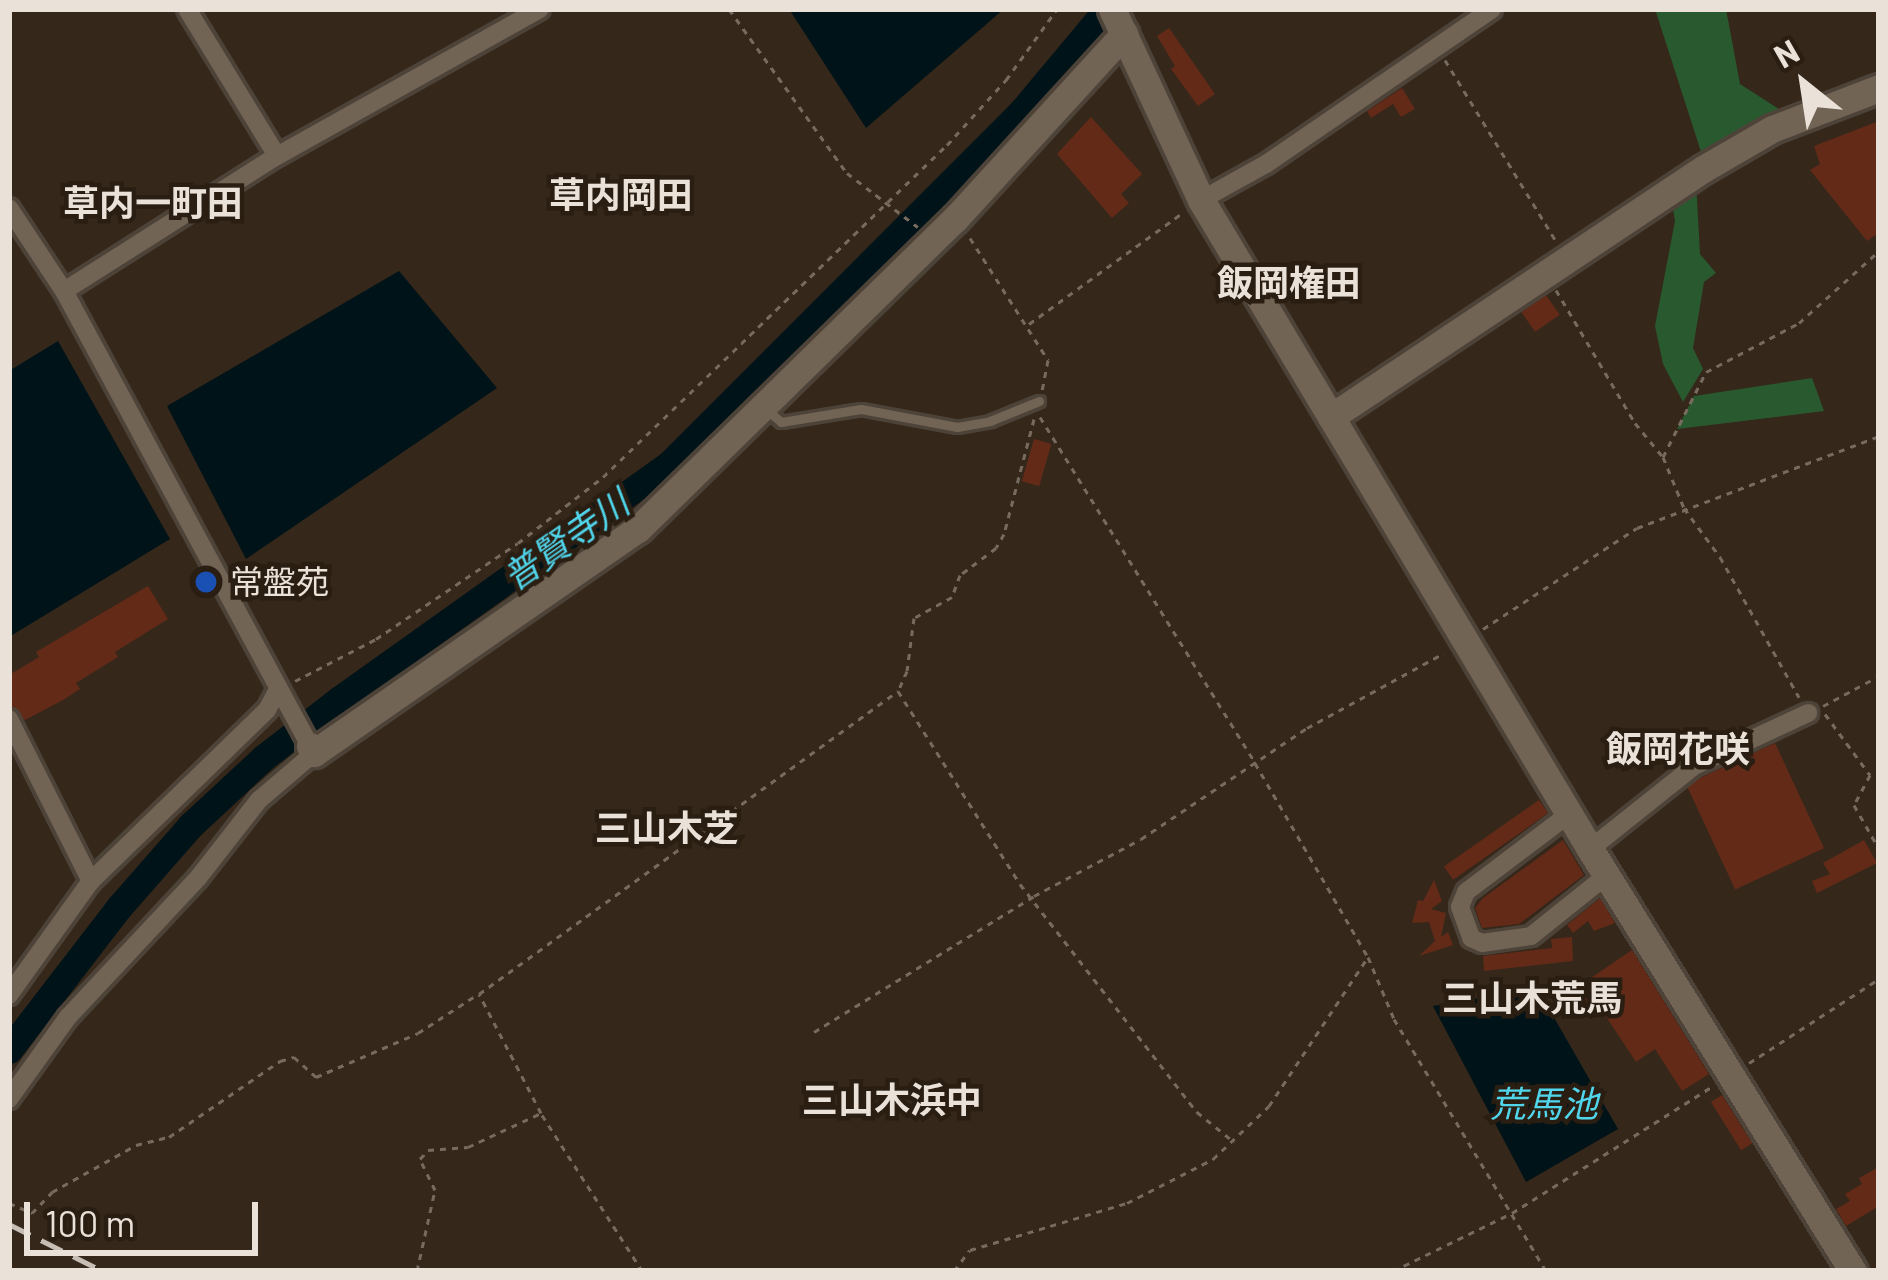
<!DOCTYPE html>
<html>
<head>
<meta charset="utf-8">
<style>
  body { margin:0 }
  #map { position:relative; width:1888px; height:1280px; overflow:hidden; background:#35281b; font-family:Barlow,"Noto Sans JP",sans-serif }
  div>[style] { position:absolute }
  .green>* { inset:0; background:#29592e }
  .water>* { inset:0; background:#001318 }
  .stream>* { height:4.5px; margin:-2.25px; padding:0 2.25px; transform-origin:2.25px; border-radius:2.25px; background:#001318 }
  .river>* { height:27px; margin:-13.5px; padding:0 13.5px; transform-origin:13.5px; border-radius:13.5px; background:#001318 }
  .building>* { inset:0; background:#632a18; transform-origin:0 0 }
  .path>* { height:3px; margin-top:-1.5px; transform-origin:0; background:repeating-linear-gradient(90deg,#776b60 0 6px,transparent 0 12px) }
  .roads { filter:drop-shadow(3px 0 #4d4338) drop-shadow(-3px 0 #4d4338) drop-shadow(0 3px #4d4338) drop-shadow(0 -3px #4d4338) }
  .lane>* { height:9px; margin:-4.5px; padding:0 4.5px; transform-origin:4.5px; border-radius:4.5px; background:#726455 }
  .street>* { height:18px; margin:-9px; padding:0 9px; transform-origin:9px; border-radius:9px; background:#726455 }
  .secondary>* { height:27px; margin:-13.5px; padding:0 13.5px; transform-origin:13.5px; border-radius:13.5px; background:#726455 }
  .rail>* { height:4.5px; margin-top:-2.25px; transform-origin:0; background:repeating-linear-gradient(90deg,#c7beb5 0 24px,transparent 0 36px) }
  .dots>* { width:33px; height:33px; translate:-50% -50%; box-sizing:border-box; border:6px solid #2a1e12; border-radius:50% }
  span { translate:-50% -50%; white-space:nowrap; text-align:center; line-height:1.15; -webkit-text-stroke:9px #2a1e12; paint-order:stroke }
  .poi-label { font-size:33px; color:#eae1d9 }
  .left { translate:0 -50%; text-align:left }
  .neighbourhood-label { font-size:36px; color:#eae1d9; font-weight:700 }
  .water-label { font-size:36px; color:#50d5eb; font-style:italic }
  .frame { position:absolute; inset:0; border:12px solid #eae1d9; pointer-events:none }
  .north { position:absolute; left:1744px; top:24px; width:120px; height:120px; -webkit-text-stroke:9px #2a1e12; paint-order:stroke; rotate:330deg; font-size:33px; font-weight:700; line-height:48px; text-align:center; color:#eae1d9 }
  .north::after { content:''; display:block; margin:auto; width:42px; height:54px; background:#eae1d9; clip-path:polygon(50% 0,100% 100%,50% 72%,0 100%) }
  .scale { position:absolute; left:24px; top:1202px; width:234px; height:54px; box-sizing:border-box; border:6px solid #eae1d9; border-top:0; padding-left:15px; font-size:36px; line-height:42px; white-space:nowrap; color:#eae1d9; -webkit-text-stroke:9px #2a1e12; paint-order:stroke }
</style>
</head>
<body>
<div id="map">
  <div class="green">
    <div style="clip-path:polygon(1655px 9px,1726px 9px,1740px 84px,1785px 113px,1703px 158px)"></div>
    <div style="clip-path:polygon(1696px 181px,1700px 254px,1716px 273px,1704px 282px,1693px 348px,1703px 369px,1683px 402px,1663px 364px,1655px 326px,1675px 221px,1671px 198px)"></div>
    <div style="clip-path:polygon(1812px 378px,1824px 411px,1677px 429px,1694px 396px)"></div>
  </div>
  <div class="water">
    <div style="clip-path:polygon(789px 9px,1004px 9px,866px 128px)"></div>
    <div style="clip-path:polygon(399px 271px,497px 388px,246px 559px,167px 406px)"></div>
    <div style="clip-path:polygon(58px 341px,170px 539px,9px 637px,9px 371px)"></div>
    <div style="clip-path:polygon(1537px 988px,1618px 1129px,1526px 1182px,1433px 1006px)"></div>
  </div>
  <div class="stream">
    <div style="left:1876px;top:1271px;width:4px;rotate:-34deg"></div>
  </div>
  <div class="river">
    <div style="left:9px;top:1050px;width:182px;rotate:-52.4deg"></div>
    <div style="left:120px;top:906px;width:108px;rotate:-48.8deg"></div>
    <div style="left:191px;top:825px;width:98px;rotate:-42.9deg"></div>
    <div style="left:263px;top:758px;width:98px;rotate:-37.6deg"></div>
    <div style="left:341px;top:698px;width:403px;rotate:-35.5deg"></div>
    <div style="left:669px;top:464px;width:498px;rotate:-45deg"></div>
    <div style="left:1021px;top:112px;width:134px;rotate:-50.1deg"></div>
  </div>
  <div class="building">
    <div style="clip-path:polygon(1169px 28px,1215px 94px,1198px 106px,1171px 69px,1175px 66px,1157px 36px)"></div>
    <div style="clip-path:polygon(1402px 88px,1415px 109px,1401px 117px,1393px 104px,1371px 118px,1367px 111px)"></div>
    <div style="clip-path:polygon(1091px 117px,1142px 174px,1121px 194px,1129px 203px,1112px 218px,1057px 154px)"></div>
    <div style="clip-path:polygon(1879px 121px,1879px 233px,1867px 241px,1810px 170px,1820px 164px,1814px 146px)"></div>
    <div style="left:1546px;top:295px;width:24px;height:30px;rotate:55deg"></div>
    <div style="left:1034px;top:439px;width:18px;height:44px;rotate:16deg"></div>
    <div style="clip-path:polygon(148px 586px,168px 619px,115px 652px,118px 657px,76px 683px,80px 689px,63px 700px,25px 720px,9px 706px,9px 675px,39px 657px,36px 652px)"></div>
    <div style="left:1775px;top:743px;width:116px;height:98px;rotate:65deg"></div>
    <div style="left:1539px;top:800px;width:16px;height:116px;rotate:55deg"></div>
    <div style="clip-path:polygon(1563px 840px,1584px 875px,1519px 924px,1482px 928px,1475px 908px,1483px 898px)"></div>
    <div style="clip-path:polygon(1864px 840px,1877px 863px,1817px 893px,1812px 881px,1830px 874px,1823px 863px)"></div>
    <div style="clip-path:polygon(1434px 880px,1442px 901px,1431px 909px,1446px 913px,1441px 937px,1448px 932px,1453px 945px,1419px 956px,1435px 941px,1429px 922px,1412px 923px,1418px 900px,1423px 901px)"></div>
    <div style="clip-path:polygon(1600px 898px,1615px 923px,1594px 931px,1588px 921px,1573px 933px,1567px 925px)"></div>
    <div style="clip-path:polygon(1572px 937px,1573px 961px,1484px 971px,1483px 956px,1552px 948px,1551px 939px)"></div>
    <div style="clip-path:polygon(1632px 950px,1709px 1074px,1682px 1091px,1655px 1049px,1636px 1062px,1603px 1012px,1596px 1017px,1576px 988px)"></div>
    <div style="left:1722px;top:1095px;width:57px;height:13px;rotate:58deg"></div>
    <div style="clip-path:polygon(1879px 1167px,1879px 1206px,1846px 1226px,1836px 1209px,1850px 1201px,1845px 1194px,1862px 1184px,1859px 1178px)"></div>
  </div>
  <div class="path">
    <div style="left:729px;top:9px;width:202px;rotate:54.3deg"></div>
    <div style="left:847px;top:173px;width:89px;rotate:37.3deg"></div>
    <div style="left:1445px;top:60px;width:212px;rotate:58.5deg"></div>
    <div style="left:970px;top:238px;width:145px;rotate:57.4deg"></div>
    <div style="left:1048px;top:360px;width:32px;rotate:101deg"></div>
    <div style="left:1556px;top:290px;width:155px;rotate:59.3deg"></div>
    <div style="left:1635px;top:423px;width:44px;rotate:50.5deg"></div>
    <div style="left:1663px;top:457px;width:55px;rotate:67.6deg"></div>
    <div style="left:1684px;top:508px;width:61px;rotate:53.7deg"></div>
    <div style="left:1720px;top:557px;width:161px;rotate:60.6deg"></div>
    <div style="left:1029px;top:324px;width:188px;rotate:-35.9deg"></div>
    <div style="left:1040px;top:417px;width:407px;rotate:58.1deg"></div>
    <div style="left:1255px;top:763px;width:225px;rotate:59.8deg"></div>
    <div style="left:1368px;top:957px;width:67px;rotate:67.2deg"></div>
    <div style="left:1394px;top:1019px;width:294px;rotate:58.9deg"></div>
    <div style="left:1034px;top:419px;width:119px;rotate:104.6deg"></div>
    <div style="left:1004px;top:534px;width:16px;rotate:120deg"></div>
    <div style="left:996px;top:548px;width:45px;rotate:143.1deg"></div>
    <div style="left:960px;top:575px;width:23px;rotate:110deg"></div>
    <div style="left:952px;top:597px;width:43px;rotate:151.1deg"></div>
    <div style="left:914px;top:618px;width:53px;rotate:97.5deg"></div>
    <div style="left:907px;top:671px;width:22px;rotate:114deg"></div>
    <div style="left:898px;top:691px;width:228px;rotate:57.7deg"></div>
    <div style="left:1020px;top:884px;width:289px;rotate:52.2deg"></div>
    <div style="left:1197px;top:1112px;width:48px;rotate:39deg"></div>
    <div style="left:1663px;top:457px;width:95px;rotate:-63.2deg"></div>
    <div style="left:1706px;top:372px;width:105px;rotate:-27.8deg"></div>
    <div style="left:1799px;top:323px;width:108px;rotate:-42deg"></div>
    <div style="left:1483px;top:629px;width:184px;rotate:-33.3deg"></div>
    <div style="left:1637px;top:528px;width:259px;rotate:-20.8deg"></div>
    <div style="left:295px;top:681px;width:91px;rotate:-27.4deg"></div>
    <div style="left:376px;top:639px;width:171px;rotate:-34.1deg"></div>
    <div style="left:518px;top:543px;width:108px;rotate:-37.8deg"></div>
    <div style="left:603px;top:477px;width:478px;rotate:-44deg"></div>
    <div style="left:947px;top:145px;width:88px;rotate:-47.8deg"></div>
    <div style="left:1006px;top:80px;width:87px;rotate:-54.3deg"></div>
    <div style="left:1823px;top:706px;width:64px;rotate:-28.2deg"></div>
    <div style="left:1825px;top:714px;width:76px;rotate:53.6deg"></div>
    <div style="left:1870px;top:775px;width:34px;rotate:118deg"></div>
    <div style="left:1854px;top:805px;width:51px;rotate:60.4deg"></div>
    <div style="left:814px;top:1032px;width:259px;rotate:-31.7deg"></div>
    <div style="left:1034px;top:896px;width:121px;rotate:-28deg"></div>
    <div style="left:1141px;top:839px;width:200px;rotate:-33.8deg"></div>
    <div style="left:1307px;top:728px;width:156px;rotate:-28.7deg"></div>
    <div style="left:1749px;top:1063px;width:155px;rotate:-32.9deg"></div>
    <div style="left:542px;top:1115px;width:185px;rotate:57.3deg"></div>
    <div style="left:9px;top:1203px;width:25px;rotate:23deg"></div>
    <div style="left:32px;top:1213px;width:29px;rotate:-46deg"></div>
    <div style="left:52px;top:1192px;width:96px;rotate:-29.2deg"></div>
    <div style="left:136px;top:1145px;width:34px;rotate:-14deg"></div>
    <div style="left:169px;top:1137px;width:135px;rotate:-34.4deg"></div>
    <div style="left:280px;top:1061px;width:15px;rotate:-16deg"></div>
    <div style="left:294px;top:1057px;width:30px;rotate:42deg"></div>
    <div style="left:316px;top:1077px;width:111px;rotate:-23.3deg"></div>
    <div style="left:418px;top:1033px;width:68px;rotate:-33deg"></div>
    <div style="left:417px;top:1271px;width:83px;rotate:-77.5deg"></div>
    <div style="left:435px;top:1190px;width:34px;rotate:-116deg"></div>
    <div style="left:420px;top:1159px;width:12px;rotate:-48deg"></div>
    <div style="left:428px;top:1150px;width:40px;rotate:-4.3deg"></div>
    <div style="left:468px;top:1147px;width:81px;rotate:-25deg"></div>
    <div style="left:541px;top:1113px;width:134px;rotate:-117.5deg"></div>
    <div style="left:479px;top:994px;width:517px;rotate:-35.87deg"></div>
    <div style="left:954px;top:1271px;width:26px;rotate:-53deg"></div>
    <div style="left:970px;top:1250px;width:164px;rotate:-16.7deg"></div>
    <div style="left:1127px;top:1203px;width:97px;rotate:-27.1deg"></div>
    <div style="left:1213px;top:1159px;width:77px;rotate:-43.4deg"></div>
    <div style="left:1269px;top:1106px;width:179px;rotate:-56.4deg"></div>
    <div style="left:1393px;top:1271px;width:132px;rotate:-26deg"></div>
    <div style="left:1512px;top:1213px;width:236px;rotate:-32.3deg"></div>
  </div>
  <div class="roads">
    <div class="lane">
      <div style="left:768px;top:411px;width:17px;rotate:40deg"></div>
      <div style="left:781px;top:422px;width:81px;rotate:-9.2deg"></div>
      <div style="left:861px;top:409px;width:98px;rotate:10.6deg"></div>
      <div style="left:957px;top:427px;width:34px;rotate:-10deg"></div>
      <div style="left:990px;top:421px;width:53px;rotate:-22.2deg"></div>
    </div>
    <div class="street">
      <div style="left:187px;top:9px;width:172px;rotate:58.5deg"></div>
      <div style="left:1201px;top:200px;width:74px;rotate:-29deg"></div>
      <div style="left:1266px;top:164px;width:274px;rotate:-34.4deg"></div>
      <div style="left:9px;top:208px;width:100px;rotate:56.5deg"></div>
      <div style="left:64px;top:291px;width:517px;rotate:61.6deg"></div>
      <div style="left:64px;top:291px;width:252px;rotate:-32.4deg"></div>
      <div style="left:277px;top:156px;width:301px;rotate:-29.2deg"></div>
      <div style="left:9px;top:719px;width:182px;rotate:63.2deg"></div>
      <div style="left:1569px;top:814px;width:129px;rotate:142.9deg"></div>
      <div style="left:1466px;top:892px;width:16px;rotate:112deg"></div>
      <div style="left:1460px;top:907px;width:33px;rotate:70deg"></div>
      <div style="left:1471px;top:938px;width:12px;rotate:24deg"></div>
      <div style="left:1482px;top:943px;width:49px;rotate:-8.1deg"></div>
      <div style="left:1531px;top:936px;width:96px;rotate:-38.7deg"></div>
      <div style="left:1590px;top:849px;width:133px;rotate:-38.6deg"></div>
      <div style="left:1694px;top:766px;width:126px;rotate:-24.9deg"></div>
      <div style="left:9px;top:995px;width:140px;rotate:-54.3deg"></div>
      <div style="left:91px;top:881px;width:245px;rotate:-44.2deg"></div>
      <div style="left:267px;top:710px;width:21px;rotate:-62deg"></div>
      <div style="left:9px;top:1099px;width:101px;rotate:-54.3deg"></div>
      <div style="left:68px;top:1017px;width:190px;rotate:-46.9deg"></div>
      <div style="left:198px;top:878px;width:99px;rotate:-52deg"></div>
      <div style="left:259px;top:800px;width:72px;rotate:-40.5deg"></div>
    </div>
    <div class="secondary">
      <div style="left:1112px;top:9px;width:211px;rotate:65deg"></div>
      <div style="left:1201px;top:200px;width:757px;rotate:59.06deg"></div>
      <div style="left:1590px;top:849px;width:497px;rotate:58.1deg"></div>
      <div style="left:1331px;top:417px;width:447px;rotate:-33.7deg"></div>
      <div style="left:1703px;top:169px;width:80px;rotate:-30.1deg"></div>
      <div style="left:1772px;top:129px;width:115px;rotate:-21deg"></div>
      <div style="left:310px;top:746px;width:8px;rotate:60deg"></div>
      <div style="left:314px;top:753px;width:394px;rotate:-34.7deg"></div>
      <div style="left:638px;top:529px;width:443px;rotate:-44.4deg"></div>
      <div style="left:955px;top:219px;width:251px;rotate:-47.6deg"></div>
    </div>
  </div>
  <div class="rail">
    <div style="left:9px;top:1224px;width:105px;rotate:26.6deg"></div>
  </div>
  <div class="dots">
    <div style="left:206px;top:582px;background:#1a4fb4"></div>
  </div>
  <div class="poi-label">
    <span class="left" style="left:230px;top:582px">常盤苑</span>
  </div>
  <div class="neighbourhood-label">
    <span style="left:621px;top:194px">草内岡田</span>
    <span style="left:153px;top:202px">草内一町田</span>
    <span style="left:1289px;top:282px">飯岡権田</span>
    <span style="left:1678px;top:748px">飯岡花咲</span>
    <span style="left:667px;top:827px">三山木芝</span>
    <span style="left:1532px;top:997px">三山木荒馬</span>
    <span style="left:892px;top:1099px">三山木浜中</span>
  </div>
  <div class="water-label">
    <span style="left:565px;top:539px;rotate:-35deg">普賢寺川</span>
    <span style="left:1544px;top:1103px">荒馬池</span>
  </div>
  <div class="frame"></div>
  <div class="north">N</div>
  <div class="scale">100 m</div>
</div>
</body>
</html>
